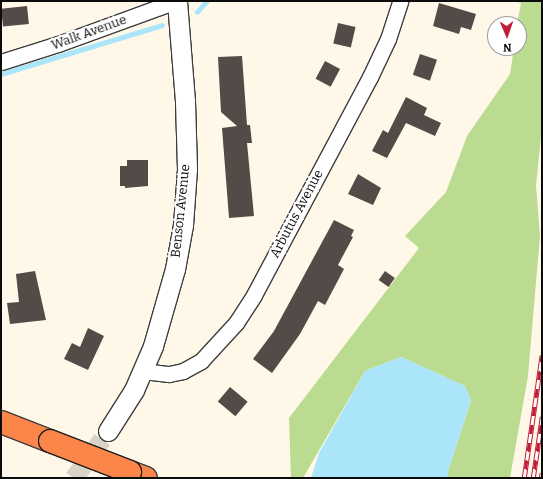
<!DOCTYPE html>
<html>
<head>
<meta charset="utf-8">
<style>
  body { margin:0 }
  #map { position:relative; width:543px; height:479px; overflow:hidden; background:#fff8e9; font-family:Bitter,serif }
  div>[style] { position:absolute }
  .forest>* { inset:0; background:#bbdc90 }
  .water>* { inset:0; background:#abe5f9 }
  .stream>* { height:4.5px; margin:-2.25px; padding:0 2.25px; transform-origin:2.25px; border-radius:2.25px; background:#abe5f9 }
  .building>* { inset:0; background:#544a47; transform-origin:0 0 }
  .tertiary-tunnel>* { height:19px; margin-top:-9.5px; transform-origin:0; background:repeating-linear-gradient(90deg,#dad4c8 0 19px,transparent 0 29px) }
  .roads { filter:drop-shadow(1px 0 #3e3e3e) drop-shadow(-1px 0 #3e3e3e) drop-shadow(0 1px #3e3e3e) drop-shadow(0 -1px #3e3e3e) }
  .minor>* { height:15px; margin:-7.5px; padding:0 7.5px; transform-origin:7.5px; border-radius:7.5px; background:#fff }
  .tertiary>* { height:19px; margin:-9.5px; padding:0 9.5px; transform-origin:9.5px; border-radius:9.5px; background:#fff }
  .motorway>* { height:22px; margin:-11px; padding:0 11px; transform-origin:11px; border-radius:11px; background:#fc864a }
  .rail>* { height:4.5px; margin-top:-2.25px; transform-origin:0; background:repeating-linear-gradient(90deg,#fff 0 9px,#c11d39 0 18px); box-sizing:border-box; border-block:1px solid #c11d39 }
  .bridges { filter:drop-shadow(1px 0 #1c1c1c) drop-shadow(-1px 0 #1c1c1c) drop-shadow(0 1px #1c1c1c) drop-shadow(0 -1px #1c1c1c) }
  .motorway-bridge>* { height:22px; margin:-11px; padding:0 11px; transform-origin:11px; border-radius:11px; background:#fc864a }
  span { translate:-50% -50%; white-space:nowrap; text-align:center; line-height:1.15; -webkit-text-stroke:4px #fff; paint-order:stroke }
  .street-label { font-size:13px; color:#0b0b0b }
  .frame { position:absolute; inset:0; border:2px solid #0b0b0b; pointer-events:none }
  .north { position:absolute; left:487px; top:16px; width:40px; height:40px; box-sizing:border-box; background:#fff; border:1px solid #9d9d9d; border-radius:50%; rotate:178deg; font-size:11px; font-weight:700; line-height:16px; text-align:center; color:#0b0b0b }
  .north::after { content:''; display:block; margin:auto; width:14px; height:18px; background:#c11d39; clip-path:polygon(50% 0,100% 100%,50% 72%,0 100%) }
</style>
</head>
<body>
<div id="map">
  <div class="forest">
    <div style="clip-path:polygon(512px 1px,542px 1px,542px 126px,536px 186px,540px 236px,528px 376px,510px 478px,448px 478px,448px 471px,471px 401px,465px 386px,401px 357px,365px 371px,303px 478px,291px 478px,289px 418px,419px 248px,405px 236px,446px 192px,467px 136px,510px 74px,514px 48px,519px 48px,517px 24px,521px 3px)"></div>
  </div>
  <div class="water">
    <div style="clip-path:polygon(401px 357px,465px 386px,471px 401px,448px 471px,448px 478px,311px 478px,319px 453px,365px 371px)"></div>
  </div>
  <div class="stream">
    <div style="left:197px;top:12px;width:15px;rotate:-48deg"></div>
    <div style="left:1px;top:74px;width:168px;rotate:-16.9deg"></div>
  </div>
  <div class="building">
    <div style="clip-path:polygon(439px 3px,476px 14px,471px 30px,461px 27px,459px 34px,433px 26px)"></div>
    <div style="left:27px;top:6px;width:18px;height:26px;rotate:84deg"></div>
    <div style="left:338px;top:23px;width:18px;height:21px;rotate:13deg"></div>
    <div style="left:420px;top:54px;width:18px;height:22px;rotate:19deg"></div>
    <div style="clip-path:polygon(242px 56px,247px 125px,250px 125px,252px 143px,247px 143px,254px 216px,229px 218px,222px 128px,237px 126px,221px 112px,218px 57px)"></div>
    <div style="left:325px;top:61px;width:17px;height:20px;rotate:28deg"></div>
    <div style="clip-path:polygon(406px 97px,427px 108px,424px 115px,441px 123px,435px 136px,406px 123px,387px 158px,372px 151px,383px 130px,388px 133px)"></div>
    <div style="clip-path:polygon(127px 160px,148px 160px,148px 186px,125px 188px,125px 186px,120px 186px,120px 166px,127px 166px)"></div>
    <div style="clip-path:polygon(358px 174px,381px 188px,373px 205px,348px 194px)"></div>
    <div style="clip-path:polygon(334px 220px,354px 230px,351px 236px,353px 237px,338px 265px,344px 269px,325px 305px,318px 301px,300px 334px,272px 373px,253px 359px,274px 331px)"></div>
    <div style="clip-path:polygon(35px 271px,46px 320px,10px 324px,7px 303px,19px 302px,16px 274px)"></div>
    <div style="left:385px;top:271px;width:12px;height:11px;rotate:35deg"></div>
    <div style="clip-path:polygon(88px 328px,104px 336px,88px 370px,64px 359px,72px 343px,80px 347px)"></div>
    <div style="left:230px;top:387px;width:23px;height:19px;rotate:40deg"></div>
  </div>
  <div class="tertiary-tunnel">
    <div style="left:74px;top:478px;width:58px;rotate:-54.1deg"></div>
  </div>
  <div class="roads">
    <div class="minor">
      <div style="left:1px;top:62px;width:60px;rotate:-17.5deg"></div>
      <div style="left:58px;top:44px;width:126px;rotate:-20deg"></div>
      <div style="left:143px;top:371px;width:26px;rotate:7deg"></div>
      <div style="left:169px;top:374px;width:14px;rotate:-12deg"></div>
      <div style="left:183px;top:371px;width:21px;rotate:-29deg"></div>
      <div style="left:201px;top:361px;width:52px;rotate:-47.4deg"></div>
      <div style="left:236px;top:323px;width:33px;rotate:-57deg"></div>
      <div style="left:254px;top:295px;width:247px;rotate:-62deg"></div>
      <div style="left:370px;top:77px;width:42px;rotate:-64.7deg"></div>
      <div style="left:388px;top:39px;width:40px;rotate:-72deg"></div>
    </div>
    <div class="tertiary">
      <div style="left:108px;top:431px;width:49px;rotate:-57.6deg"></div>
      <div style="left:134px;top:390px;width:48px;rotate:-66.6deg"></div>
      <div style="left:153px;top:346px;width:80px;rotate:-74.1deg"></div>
      <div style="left:175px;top:269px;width:45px;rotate:-79.7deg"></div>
      <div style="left:183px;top:225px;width:56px;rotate:-85.9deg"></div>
      <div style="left:187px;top:169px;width:68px;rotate:-91.7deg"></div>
      <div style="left:185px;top:101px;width:100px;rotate:-94.6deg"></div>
    </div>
    <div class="motorway">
      <div style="left:1px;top:422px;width:53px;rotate:21.2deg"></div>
      <div style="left:130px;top:472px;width:17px;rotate:21deg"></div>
    </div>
  </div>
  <div class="rail">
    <div style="left:524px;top:478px;width:124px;rotate:-81.7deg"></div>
    <div style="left:533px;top:478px;width:62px;rotate:-81.6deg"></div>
    <div style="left:541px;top:478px;width:5px;rotate:-79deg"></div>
  </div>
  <div class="bridges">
    <div class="motorway-bridge">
      <div style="left:50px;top:441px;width:86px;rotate:21.2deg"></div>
    </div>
  </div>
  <div class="street-label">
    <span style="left:89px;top:33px;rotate:-20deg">Walk Avenue</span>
    <span style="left:181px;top:211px;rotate:-84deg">Benson Avenue</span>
    <span style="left:297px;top:214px;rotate:-62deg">Arbutus Avenue</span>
  </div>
  <div class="frame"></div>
  <div class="north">N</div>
</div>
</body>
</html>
